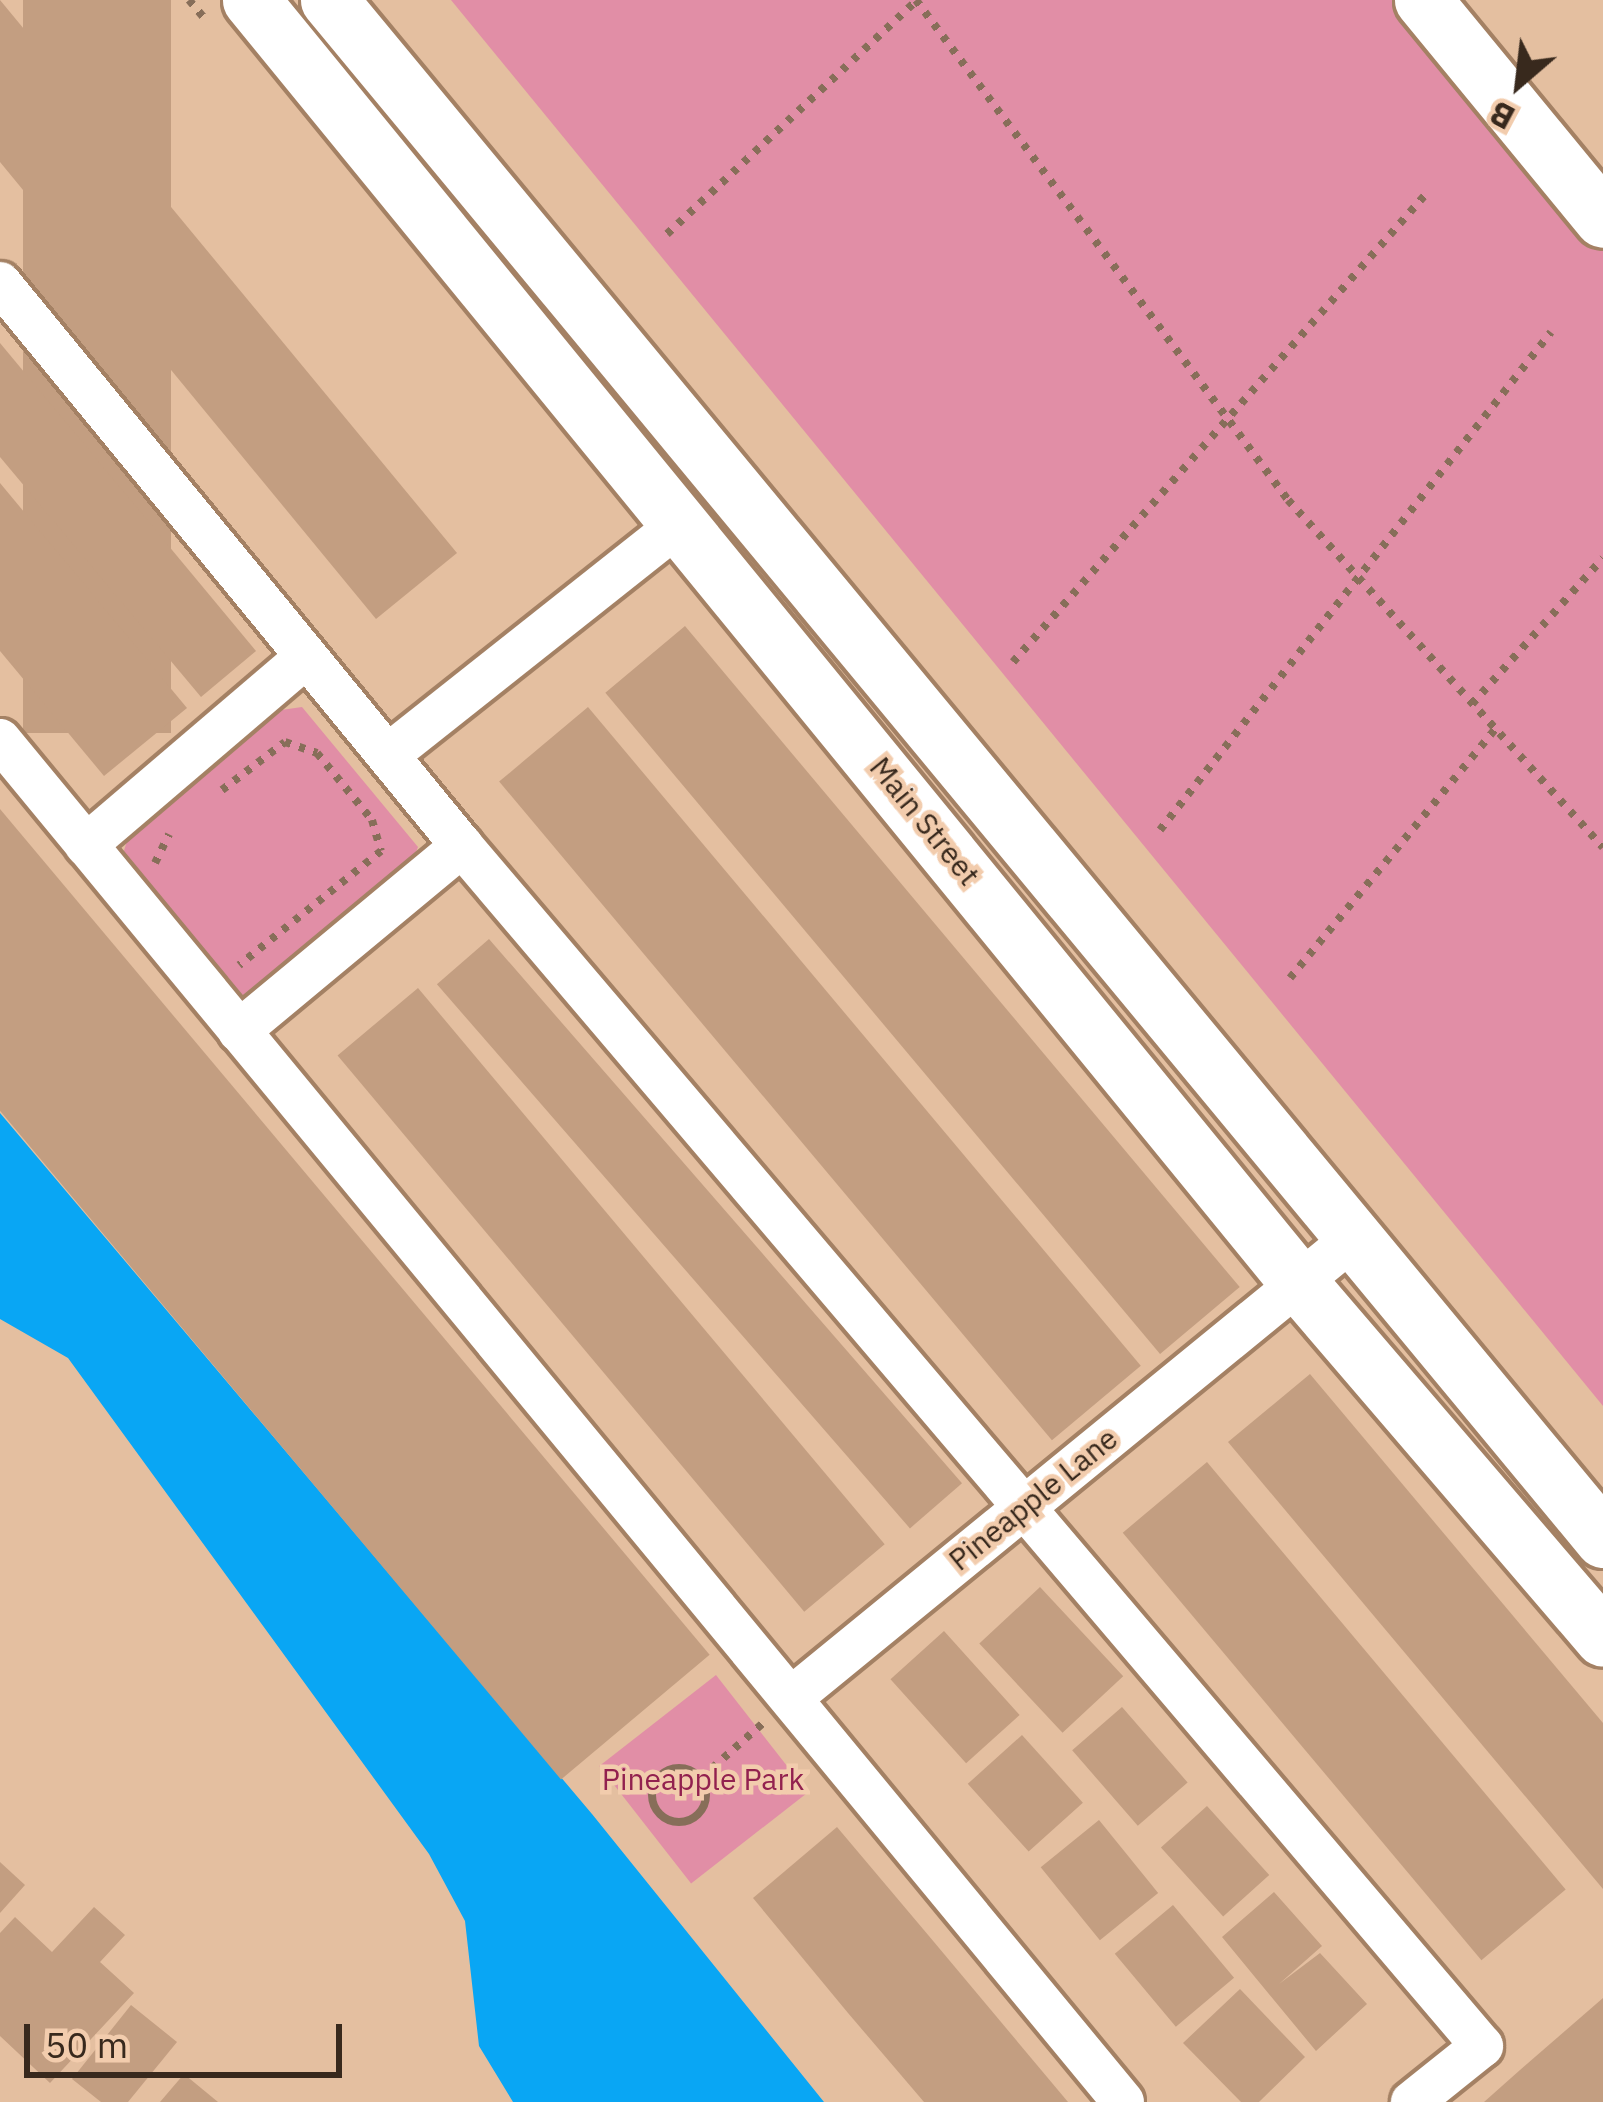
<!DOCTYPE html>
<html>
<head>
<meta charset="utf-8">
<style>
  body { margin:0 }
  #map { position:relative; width:1603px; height:2102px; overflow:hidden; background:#e4bfa0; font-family:"IBM Plex Sans",sans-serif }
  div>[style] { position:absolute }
  .green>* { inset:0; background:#e18ea6; transform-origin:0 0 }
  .water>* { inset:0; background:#09a6f4 }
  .building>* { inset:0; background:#c39e81; transform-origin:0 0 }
  .path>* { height:8px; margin-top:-4px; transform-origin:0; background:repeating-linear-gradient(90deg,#876e59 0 6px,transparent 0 15px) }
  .path>.ring { margin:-4px; padding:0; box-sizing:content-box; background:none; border:8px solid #876e59; border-radius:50% }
  .roads { filter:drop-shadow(3px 0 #a48164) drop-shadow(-3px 0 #a48164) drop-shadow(0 3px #a48164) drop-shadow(0 -3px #a48164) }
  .street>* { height:42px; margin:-21px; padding:0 21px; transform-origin:21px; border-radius:21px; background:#fff }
  .secondary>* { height:57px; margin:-28.5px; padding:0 28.5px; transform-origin:28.5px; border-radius:28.5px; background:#fff }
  span { translate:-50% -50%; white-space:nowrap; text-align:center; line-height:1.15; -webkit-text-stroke:9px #f2ccad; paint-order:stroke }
  .street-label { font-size:30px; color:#38291d }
  .park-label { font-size:30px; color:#92214f }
  .north { position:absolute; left:1459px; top:24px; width:120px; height:120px; -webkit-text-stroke:9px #f2ccad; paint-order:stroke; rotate:208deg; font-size:33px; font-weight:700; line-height:48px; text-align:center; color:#38291d }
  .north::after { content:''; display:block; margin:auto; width:42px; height:54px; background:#38291d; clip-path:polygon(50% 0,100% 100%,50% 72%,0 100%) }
  .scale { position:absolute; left:24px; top:2024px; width:318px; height:54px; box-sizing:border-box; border:6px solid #38291d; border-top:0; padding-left:15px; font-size:36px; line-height:42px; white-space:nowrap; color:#38291d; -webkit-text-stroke:9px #f2ccad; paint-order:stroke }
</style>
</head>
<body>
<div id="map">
  <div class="green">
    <div style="clip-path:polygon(451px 0,1423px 0,1603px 219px,1603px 1406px)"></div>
    <div style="clip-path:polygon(302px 707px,418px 847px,409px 870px,254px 997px,234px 1001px,122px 857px,127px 841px,281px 710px)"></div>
    <div style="left:716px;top:1675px;width:149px;height:148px;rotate:52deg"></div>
  </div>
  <div class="water">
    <div style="clip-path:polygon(0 1113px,592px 1814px,824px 2102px,513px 2102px,479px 2046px,465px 1921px,429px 1854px,68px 1358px,0 1319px)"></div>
  </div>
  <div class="building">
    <div style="clip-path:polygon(0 0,457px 553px,376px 619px,0 162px)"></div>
    <div style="left:23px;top:0;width:148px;height:733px"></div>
    <div style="clip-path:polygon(0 343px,256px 651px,201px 697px,0 457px)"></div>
    <div style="clip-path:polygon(0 483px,187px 708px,104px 776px,0 651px)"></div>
    <div style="left:685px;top:626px;width:863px;height:104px;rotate:50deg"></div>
    <div style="left:588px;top:707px;width:860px;height:116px;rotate:50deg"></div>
    <div style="left:0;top:809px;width:1104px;height:194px;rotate:50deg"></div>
    <div style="left:489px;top:939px;width:721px;height:69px;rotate:49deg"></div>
    <div style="left:418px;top:988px;width:726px;height:105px;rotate:50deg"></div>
    <div style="clip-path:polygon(1310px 1374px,1603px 1723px,1603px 1889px,1228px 1442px)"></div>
    <div style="left:1207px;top:1462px;width:558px;height:110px;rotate:50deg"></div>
    <div style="left:1040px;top:1587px;width:122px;height:83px;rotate:47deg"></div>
    <div style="left:944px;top:1631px;width:113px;height:72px;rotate:48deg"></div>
    <div style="left:1122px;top:1707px;width:100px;height:66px;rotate:49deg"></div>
    <div style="left:1022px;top:1735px;width:91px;height:73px;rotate:48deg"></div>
    <div style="left:1207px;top:1806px;width:93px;height:62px;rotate:48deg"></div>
    <div style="left:1099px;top:1820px;width:94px;height:75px;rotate:51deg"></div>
    <div style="clip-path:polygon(837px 1827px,934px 1942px,1068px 2102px,924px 2102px,848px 2013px,753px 1898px)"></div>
    <div style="clip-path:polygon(0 1862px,25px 1885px,0 1913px)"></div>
    <div style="clip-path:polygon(1274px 1892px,1322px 1946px,1279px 1984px,1320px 1953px,1367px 2004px,1316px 2051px,1222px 1937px)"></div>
    <div style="left:1173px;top:1905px;width:95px;height:76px;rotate:50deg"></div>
    <div style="clip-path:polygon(94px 1907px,125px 1935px,100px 1962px,134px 1993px,50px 2083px,0 2036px,0 1933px,15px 1917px,52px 1952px)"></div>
    <div style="clip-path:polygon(1240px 1989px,1305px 2057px,1259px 2102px,1241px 2102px,1183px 2043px)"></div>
    <div style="clip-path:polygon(1603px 1998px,1603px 2102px,1484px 2102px,1520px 2070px)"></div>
    <div style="clip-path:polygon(131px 2005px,177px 2042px,128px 2102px,101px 2102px,72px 2079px)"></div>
    <div style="clip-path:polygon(184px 2074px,218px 2102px,160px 2102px)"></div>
  </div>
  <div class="path">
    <div style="left:189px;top:0;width:25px;rotate:50deg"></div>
    <div style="left:916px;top:0;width:623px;rotate:53.35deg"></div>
    <div style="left:1288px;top:500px;width:469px;rotate:47.8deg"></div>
    <div style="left:667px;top:234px;width:341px;rotate:-43.1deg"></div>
    <div style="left:1013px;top:662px;width:623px;rotate:-48.58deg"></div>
    <div style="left:1472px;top:704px;width:196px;rotate:-48.1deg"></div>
    <div style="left:222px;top:790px;width:79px;rotate:-37.3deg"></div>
    <div style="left:285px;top:742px;width:34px;rotate:19deg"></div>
    <div style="left:317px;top:753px;width:87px;rotate:50.6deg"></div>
    <div style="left:372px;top:820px;width:32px;rotate:74deg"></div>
    <div style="left:381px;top:851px;width:182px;rotate:141.2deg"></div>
    <div style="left:1160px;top:830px;width:633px;rotate:-51.86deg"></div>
    <div style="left:155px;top:863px;width:32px;rotate:-64deg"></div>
    <div style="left:1290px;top:978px;width:323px;rotate:-50.5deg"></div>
    <div class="ring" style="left:652px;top:1768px;width:46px;height:46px"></div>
    <div style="left:701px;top:1778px;width:83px;rotate:-41.6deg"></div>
  </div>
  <div class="roads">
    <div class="street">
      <div style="left:0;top:283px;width:728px;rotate:50.63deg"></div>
      <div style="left:462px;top:846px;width:1575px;rotate:49.64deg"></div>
      <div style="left:1482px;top:2046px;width:90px;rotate:141.3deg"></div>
      <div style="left:0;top:740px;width:1765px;rotate:50.49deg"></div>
      <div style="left:388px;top:755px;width:377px;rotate:-38.4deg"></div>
      <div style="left:86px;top:845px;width:288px;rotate:-40.5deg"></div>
      <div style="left:239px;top:1031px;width:290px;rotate:-39.7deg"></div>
      <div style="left:791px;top:1698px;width:728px;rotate:-39.26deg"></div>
    </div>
    <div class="secondary">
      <div style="left:251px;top:0;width:1657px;rotate:50.76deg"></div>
      <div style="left:1299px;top:1283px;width:467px;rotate:49.4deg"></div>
      <div style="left:329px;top:0;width:1998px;rotate:50.38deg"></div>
      <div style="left:1423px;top:0;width:283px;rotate:50.6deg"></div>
    </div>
  </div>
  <div class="street-label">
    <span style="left:925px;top:821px;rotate:51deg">Main Street</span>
    <span style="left:1033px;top:1499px;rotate:-39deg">Pineapple Lane</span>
  </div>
  <div class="park-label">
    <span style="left:703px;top:1779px">Pineapple Park</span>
  </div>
  <div class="north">B</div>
  <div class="scale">50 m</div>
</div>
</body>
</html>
